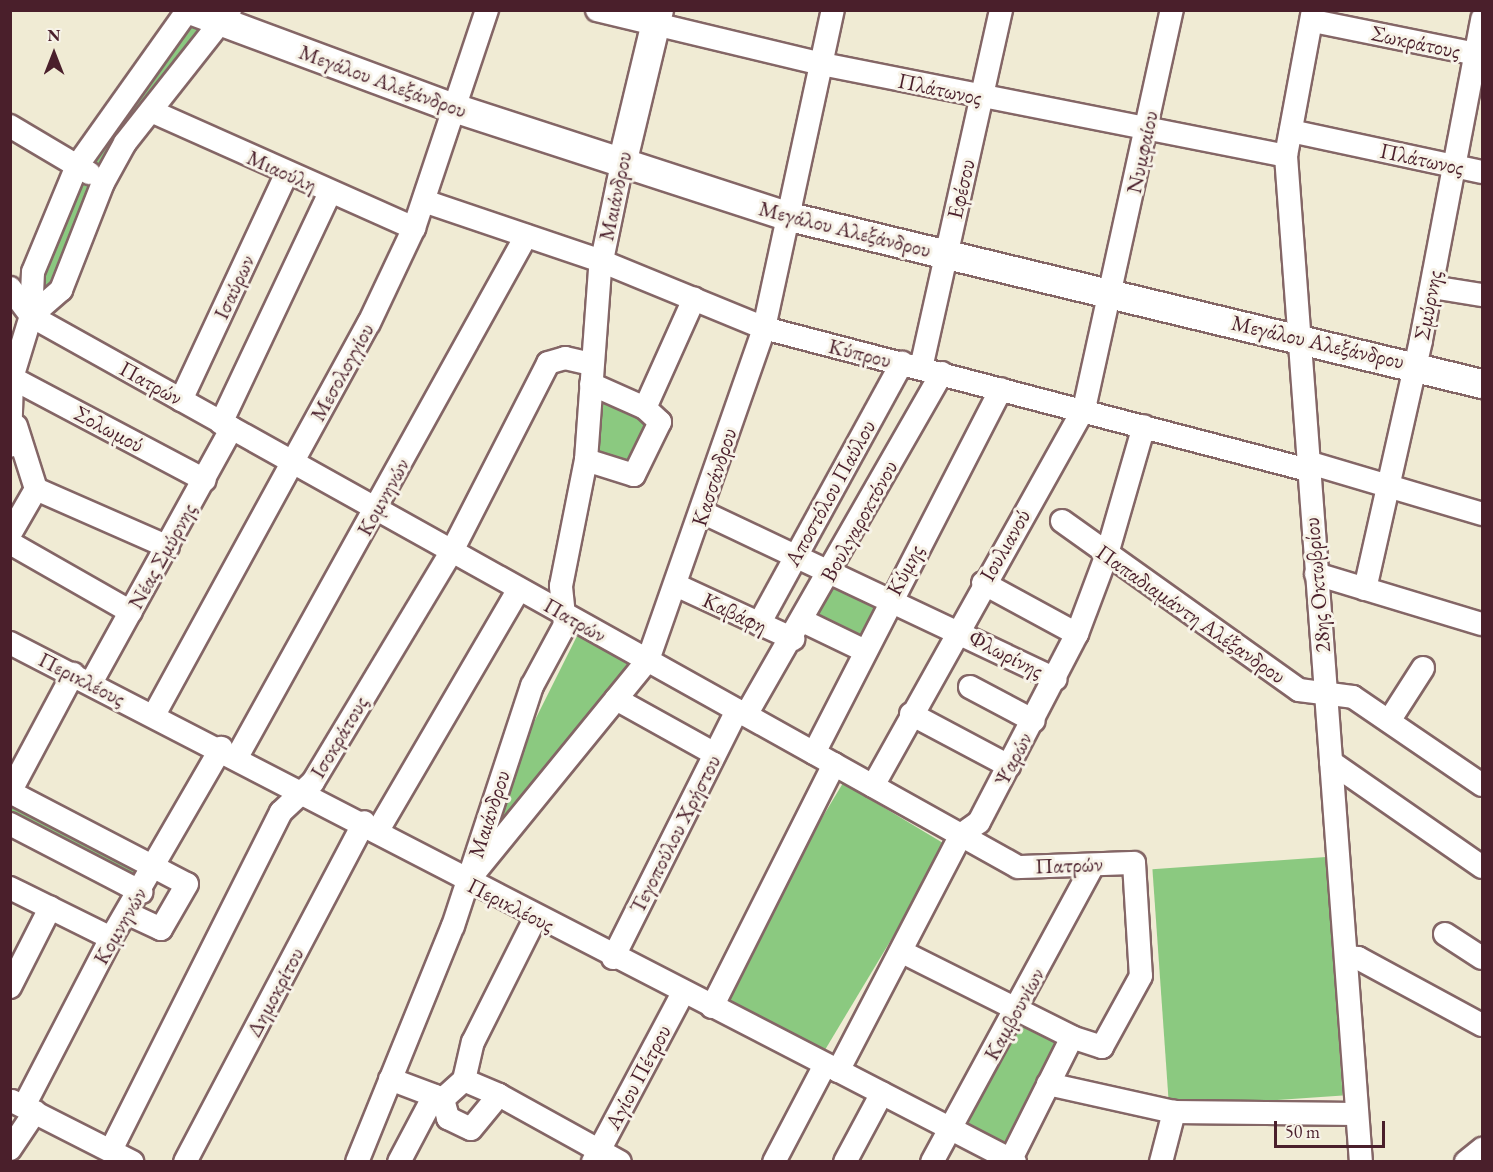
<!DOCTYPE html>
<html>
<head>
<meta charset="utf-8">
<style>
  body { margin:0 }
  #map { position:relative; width:1493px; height:1172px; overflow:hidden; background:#f0ebd4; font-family:"EB Garamond",serif }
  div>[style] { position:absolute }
  .green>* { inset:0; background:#8bc980; transform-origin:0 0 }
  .roads { filter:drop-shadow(2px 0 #846666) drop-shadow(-2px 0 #846666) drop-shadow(0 2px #846666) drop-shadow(0 -2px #846666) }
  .minor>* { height:22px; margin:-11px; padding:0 11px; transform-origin:11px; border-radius:11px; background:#fff }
  .major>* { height:28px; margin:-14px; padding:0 14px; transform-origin:14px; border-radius:14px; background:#fff }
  span { translate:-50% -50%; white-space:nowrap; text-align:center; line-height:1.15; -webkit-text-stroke:6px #f7f3e8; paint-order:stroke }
  .street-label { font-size:22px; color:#4a1f2b }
  .frame { position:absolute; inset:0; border:12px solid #4a1f2b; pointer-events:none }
  .north { position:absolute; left:24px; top:24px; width:60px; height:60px; -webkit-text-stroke:4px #f7f3e8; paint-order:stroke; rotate:0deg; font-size:16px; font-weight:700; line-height:24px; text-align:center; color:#4a1f2b }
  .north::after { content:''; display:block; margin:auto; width:21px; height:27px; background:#4a1f2b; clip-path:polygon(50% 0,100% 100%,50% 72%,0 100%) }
  .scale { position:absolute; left:1274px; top:1121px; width:111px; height:27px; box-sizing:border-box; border:3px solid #4a1f2b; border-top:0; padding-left:8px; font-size:18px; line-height:21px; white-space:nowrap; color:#4a1f2b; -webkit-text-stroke:4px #f7f3e8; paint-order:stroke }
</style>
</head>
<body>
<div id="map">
  <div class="green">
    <div style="clip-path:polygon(191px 21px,206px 29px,148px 106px,54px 292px,39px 301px,35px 283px,86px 168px)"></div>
    <div style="clip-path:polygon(597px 395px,654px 426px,627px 474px,594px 453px)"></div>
    <div style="left:834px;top:578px;width:51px;height:48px;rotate:26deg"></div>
    <div style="clip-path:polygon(580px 630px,633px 662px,499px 826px,524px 742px)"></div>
    <div style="left:843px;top:783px;width:122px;height:248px;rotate:31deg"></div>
    <div style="clip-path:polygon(10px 804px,146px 865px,137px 882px,11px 820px)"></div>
    <div style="left:1326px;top:857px;width:239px;height:174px;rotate:86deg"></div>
    <div style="left:1019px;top:1017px;width:49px;height:132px;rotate:26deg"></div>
  </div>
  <div class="roads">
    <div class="minor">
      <div style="left:597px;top:10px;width:231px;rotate:13.5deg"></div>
      <div style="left:822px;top:64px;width:473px;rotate:11.2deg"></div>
      <div style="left:1313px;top:10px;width:148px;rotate:100.5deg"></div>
      <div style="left:1286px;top:156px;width:1009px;rotate:85.74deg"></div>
      <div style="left:1313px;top:21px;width:172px;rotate:11.4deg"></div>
      <div style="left:151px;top:111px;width:288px;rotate:24deg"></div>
      <div style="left:10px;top:126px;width:92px;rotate:30.7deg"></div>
      <div style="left:1291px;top:131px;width:195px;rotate:12.1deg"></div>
      <div style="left:424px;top:201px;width:187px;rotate:18.7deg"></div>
      <div style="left:601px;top:261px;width:176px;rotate:22.3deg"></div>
      <div style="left:764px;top:328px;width:562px;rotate:14.63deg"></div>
      <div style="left:1432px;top:287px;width:51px;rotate:9.1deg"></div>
      <div style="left:10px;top:288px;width:35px;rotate:53deg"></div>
      <div style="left:31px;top:316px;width:1130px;rotate:29.17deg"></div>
      <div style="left:1018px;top:867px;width:116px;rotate:-2deg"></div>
      <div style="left:1134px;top:863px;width:113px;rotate:86.5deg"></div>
      <div style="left:1141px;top:976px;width:81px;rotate:118.8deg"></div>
      <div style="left:1102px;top:1047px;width:32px;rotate:-162deg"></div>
      <div style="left:1072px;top:1037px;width:190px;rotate:-153.4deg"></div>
      <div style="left:31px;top:316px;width:40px;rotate:-41deg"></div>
      <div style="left:61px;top:290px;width:115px;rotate:-68.6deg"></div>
      <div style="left:103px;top:183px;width:46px;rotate:-61.2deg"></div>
      <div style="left:125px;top:143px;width:169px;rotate:-51.7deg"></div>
      <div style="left:921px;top:368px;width:367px;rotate:-77.4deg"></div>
      <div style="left:12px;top:378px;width:218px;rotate:27.9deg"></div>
      <div style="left:181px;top:400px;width:251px;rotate:-65deg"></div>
      <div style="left:645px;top:408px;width:120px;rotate:-65.8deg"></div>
      <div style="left:221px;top:423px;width:255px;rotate:-64.7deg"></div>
      <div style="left:10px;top:446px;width:68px;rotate:-88.3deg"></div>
      <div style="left:12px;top:378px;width:65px;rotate:-73deg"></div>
      <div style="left:31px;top:316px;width:44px;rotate:-87.4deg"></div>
      <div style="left:33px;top:272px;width:115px;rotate:-67.5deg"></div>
      <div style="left:77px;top:166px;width:191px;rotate:-54.6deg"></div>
      <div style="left:586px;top:460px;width:50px;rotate:17.4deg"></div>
      <div style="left:634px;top:475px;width:59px;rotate:-63.9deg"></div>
      <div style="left:660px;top:422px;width:21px;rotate:-137deg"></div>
      <div style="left:645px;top:408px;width:59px;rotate:-156deg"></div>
      <div style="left:1307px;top:462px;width:183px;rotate:16.5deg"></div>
      <div style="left:36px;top:489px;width:144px;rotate:23.7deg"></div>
      <div style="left:702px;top:512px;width:391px;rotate:25.3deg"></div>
      <div style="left:1062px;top:521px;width:291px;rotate:35.5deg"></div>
      <div style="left:1299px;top:690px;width:54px;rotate:7.4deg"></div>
      <div style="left:1353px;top:697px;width:156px;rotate:34.3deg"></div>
      <div style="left:10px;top:534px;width:52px;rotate:-60deg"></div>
      <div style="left:36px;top:489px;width:66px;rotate:-107.6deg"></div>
      <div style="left:10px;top:543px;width:139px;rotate:29.7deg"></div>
      <div style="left:1316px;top:574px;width:173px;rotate:16.8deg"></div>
      <div style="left:983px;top:583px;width:107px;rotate:28.5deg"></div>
      <div style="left:678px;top:586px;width:127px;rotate:24.7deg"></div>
      <div style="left:1365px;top:589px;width:255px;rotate:-77.3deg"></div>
      <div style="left:1421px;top:340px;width:327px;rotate:-79.2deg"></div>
      <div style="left:803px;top:621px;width:67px;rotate:25.8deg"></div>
      <div style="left:759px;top:624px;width:298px;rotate:-61.3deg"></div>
      <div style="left:10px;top:643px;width:1131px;rotate:27.31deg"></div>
      <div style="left:91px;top:683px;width:291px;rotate:-61.1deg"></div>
      <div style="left:970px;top:687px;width:72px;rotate:28deg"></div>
      <div style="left:616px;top:699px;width:113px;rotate:29.1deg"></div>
      <div style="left:911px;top:714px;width:111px;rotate:28deg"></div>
      <div style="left:154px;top:715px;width:447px;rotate:-61.3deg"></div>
      <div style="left:369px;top:323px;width:105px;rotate:-64.7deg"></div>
      <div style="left:414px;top:228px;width:230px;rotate:-71.5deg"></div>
      <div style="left:746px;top:715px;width:394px;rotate:-60.2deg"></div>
      <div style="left:1389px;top:721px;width:63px;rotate:-57.3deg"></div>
      <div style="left:814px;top:753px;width:409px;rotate:-62.8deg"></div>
      <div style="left:237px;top:757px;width:596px;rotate:-60.98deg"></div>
      <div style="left:1331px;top:762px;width:184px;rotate:34.8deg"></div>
      <div style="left:873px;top:786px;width:432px;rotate:-60.8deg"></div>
      <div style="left:1084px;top:409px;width:409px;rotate:-77.6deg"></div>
      <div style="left:10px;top:792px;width:199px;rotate:27.5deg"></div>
      <div style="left:187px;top:884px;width:52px;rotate:120deg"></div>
      <div style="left:161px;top:929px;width:35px;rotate:-155deg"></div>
      <div style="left:10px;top:792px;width:134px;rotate:-61.9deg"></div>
      <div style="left:10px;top:824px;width:148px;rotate:27.4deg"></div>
      <div style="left:377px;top:832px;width:281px;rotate:-59.7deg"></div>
      <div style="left:475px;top:872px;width:274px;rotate:-50.8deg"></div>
      <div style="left:648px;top:660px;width:352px;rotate:-70.7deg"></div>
      <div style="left:764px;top:328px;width:325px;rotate:-77.8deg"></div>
      <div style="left:10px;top:888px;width:113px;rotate:26.3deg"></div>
      <div style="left:1445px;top:934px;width:44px;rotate:33deg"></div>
      <div style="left:1346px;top:957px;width:12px;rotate:5deg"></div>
      <div style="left:1358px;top:958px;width:141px;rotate:28.4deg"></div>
      <div style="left:613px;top:958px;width:277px;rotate:-63.4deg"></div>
      <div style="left:10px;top:987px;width:89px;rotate:-63.1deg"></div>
      <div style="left:712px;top:1007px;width:272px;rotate:-63.3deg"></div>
      <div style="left:838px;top:1071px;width:266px;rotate:-62.5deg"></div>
      <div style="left:961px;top:835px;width:22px;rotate:-36deg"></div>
      <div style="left:979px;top:822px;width:212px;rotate:-62.5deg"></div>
      <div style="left:1077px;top:634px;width:85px;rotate:-69.4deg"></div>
      <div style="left:1107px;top:554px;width:133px;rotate:-73.9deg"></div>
      <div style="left:390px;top:1079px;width:57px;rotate:20.7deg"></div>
      <div style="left:443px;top:1099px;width:20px;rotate:75deg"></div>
      <div style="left:448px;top:1118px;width:25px;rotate:26deg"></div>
      <div style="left:471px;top:1129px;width:44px;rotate:-50.5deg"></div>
      <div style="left:499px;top:1095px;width:38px;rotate:-157deg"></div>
      <div style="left:464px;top:1080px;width:28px;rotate:138deg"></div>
      <div style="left:464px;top:1080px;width:39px;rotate:-77deg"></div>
      <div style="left:473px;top:1042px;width:140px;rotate:-63.3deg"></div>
      <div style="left:1048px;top:1084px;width:129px;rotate:12.5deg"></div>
      <div style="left:1174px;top:1112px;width:183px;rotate:0.6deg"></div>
      <div style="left:499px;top:1095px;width:138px;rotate:29deg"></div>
      <div style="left:12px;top:1101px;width:135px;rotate:26.9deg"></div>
      <div style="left:24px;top:1106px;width:189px;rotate:-62.6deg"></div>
      <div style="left:111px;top:938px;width:220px;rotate:-59.9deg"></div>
      <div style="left:10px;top:1149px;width:45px;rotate:-56deg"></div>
      <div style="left:111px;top:1150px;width:378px;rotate:-63.3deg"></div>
      <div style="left:281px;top:812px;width:44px;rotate:-43.2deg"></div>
      <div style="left:313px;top:782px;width:270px;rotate:-59deg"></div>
      <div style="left:452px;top:551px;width:211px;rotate:-62.9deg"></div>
      <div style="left:548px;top:363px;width:18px;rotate:-16deg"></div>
      <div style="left:565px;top:358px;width:28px;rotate:13deg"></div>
      <div style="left:1011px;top:1159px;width:136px;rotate:-63.4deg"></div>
      <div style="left:185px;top:1162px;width:384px;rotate:-62.2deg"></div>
      <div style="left:357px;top:1162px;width:255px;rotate:-67.9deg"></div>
      <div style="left:453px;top:926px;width:253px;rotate:-71.8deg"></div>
      <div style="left:532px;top:686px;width:69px;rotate:-61.6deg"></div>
      <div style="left:565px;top:625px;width:39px;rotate:-96deg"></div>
      <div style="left:561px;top:586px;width:128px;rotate:-78.8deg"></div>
      <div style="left:586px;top:460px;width:191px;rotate:-85.8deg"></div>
      <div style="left:600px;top:270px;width:108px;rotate:-78.3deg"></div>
      <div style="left:399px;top:1162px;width:75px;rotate:-62.1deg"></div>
      <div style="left:593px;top:1162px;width:191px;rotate:-62deg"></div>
      <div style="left:774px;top:1162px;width:110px;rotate:-62.3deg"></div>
      <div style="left:845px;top:1162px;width:78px;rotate:-61.8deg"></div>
      <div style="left:932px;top:1162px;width:338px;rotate:-61.5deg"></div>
      <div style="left:1161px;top:1162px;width:52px;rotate:-75.4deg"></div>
      <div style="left:1466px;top:1162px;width:21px;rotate:-39deg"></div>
    </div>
    <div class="major">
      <div style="left:190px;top:10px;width:282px;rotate:20.4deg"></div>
      <div style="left:454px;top:108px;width:349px;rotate:18deg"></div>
      <div style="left:786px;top:216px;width:716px;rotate:13.57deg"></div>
      <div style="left:622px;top:164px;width:158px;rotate:-76.5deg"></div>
    </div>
  </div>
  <div class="street-label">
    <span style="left:1416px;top:42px;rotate:12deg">Σωκράτους</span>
    <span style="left:383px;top:81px;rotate:20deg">Μεγάλου Αλεξάνδρου</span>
    <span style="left:940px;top:89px;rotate:12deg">Πλάτωνος</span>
    <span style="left:1142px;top:152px;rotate:-78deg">Νυμφαίου</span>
    <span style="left:1422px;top:159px;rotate:12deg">Πλάτωνος</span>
    <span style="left:282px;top:171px;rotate:24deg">Μιαούλη</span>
    <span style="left:961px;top:189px;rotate:-77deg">Εφέσου</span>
    <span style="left:615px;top:196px;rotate:-78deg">Μαιάνδρου</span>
    <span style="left:845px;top:229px;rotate:14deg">Μεγάλου Αλεξάνδρου</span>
    <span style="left:234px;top:287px;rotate:-65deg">Ισαύρων</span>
    <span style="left:1428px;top:305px;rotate:-79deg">Σμύρνης</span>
    <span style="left:1318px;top:342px;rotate:13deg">Μεγάλου Αλεξάνδρου</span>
    <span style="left:860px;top:353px;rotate:14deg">Κύπρου</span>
    <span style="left:342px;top:372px;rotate:-61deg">Μεσολογγίου</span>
    <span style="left:151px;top:383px;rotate:29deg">Πατρών</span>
    <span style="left:109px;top:429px;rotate:28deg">Σολωμού</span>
    <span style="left:714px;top:477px;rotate:-72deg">Κασσάνδρου</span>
    <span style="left:830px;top:493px;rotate:-61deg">Αποστόλου Παύλου</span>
    <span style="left:383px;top:497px;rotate:-61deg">Κομνηνών</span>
    <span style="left:859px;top:521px;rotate:-61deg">Βουλγαροκτόνου</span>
    <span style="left:1005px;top:545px;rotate:-60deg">Ιουλιανού</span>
    <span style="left:162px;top:556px;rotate:-61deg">Νέας Σμύρνης</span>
    <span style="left:905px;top:570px;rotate:-62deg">Κύμης</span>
    <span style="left:1317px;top:585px;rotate:-95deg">28ης Οκτωβρίου</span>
    <span style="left:735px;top:613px;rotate:25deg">Καβάφη</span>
    <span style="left:1191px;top:614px;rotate:35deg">Παπαδιαμάντη Αλέξανδρου</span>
    <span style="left:575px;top:620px;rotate:30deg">Πατρών</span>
    <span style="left:1006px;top:654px;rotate:27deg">Φλωρίνης</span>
    <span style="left:82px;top:679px;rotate:27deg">Περικλέους</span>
    <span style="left:339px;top:737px;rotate:-59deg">Ισοκράτους</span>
    <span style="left:1013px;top:759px;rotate:-62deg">Ψαρών</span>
    <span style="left:489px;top:814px;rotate:-72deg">Μαιάνδρου</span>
    <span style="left:675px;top:834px;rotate:-63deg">Τεγοπούλου Χρήστου</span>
    <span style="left:1069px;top:865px;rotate:-2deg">Πατρών</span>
    <span style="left:511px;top:905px;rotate:27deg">Περικλέους</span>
    <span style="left:120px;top:926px;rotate:-60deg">Κομνηνών</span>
    <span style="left:275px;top:992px;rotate:-62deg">Δημοκρίτου</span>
    <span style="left:1014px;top:1014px;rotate:-61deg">Καμβουνίων</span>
    <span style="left:638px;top:1077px;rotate:-62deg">Αγίου Πέτρου</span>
  </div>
  <div class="frame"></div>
  <div class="north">N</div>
  <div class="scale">50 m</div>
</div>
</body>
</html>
